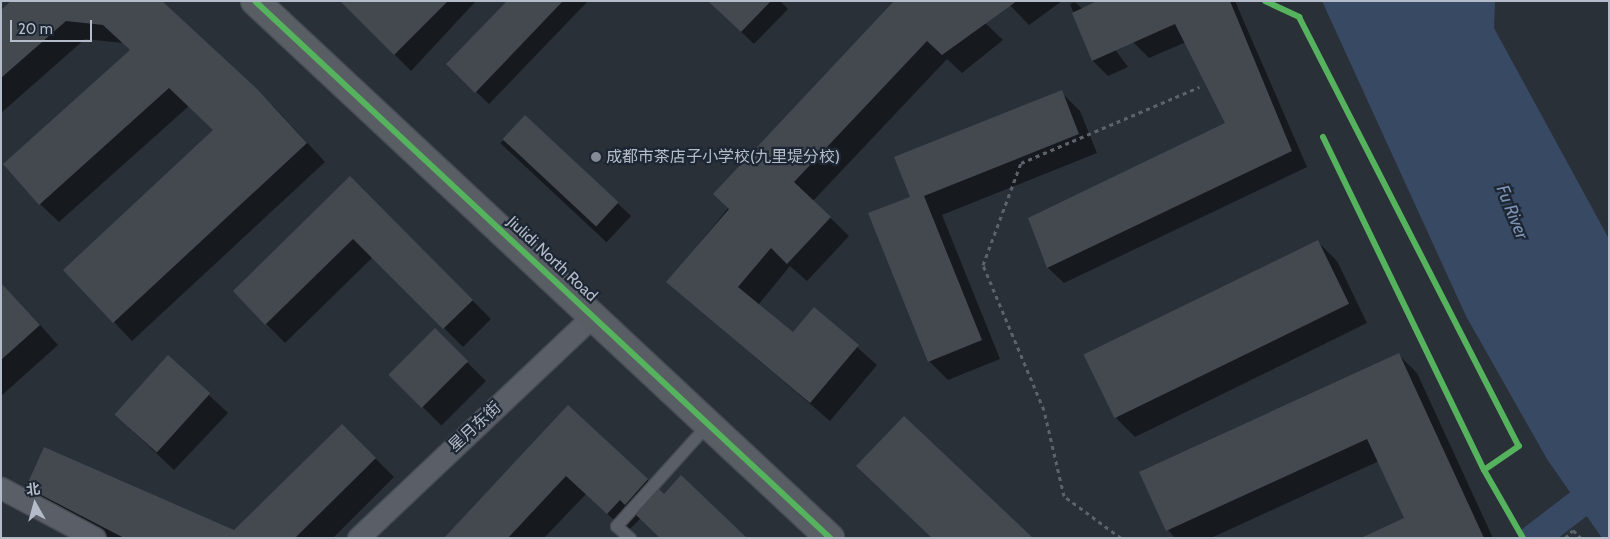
<!DOCTYPE html>
<html>
<head>
<meta charset="utf-8">
<style>
  body { margin:0 }
  #map { position:relative; width:1610px; height:539px; overflow:hidden; background:#2a3038; font-family:Cabin,"Noto Sans SC",sans-serif }
  div>[style] { position:absolute }
  .water>* { inset:0; background:#384963 }
  .shadow>* { inset:0; background:#0007; transform-origin:0 0 }
  .canal>* { height:29px; margin:-14.5px; padding:0 14.5px; transform-origin:14.5px; border-radius:14.5px; background:#384963 }
  .building>* { inset:0; background:#444950; transform-origin:0 0 }
  .path>* { height:3px; margin-top:-1.5px; transform-origin:0; background:repeating-linear-gradient(90deg,#5d636a 0 4px,transparent 0 8px) }
  .roads { filter:drop-shadow(1px 0 #484c53) drop-shadow(-1px 0 #484c53) drop-shadow(0 1px #484c53) drop-shadow(0 -1px #484c53) }
  .lane>* { height:11px; margin:-5.5px; padding:0 5.5px; transform-origin:5.5px; border-radius:5.5px; background:#5a5e66 }
  .street>* { height:21px; margin:-10.5px; padding:0 10.5px; transform-origin:10.5px; border-radius:10.5px; background:#5a5e66 }
  .secondary>* { height:28px; margin:-14px; padding:0 14px; transform-origin:14px; border-radius:14px; background:#595d64 }
  .cycleway>* { height:6px; margin:-3px; padding:0 3px; transform-origin:3px; border-radius:3px; background:#56b35d }
  .dots>* { width:14px; height:14px; translate:-50% -50%; box-sizing:border-box; border:2px solid #1d2633; border-radius:50% }
  span { translate:-50% -50%; white-space:nowrap; text-align:center; line-height:1.15; -webkit-text-stroke:4.5px #1d2633; paint-order:stroke }
  .poi-label { font-size:16px; color:#b4bcc9 }
  .left { translate:0 -50%; text-align:left }
  .street-label { font-size:16px; color:#b4bcc9 }
  .water-label { font-size:18px; color:#7c92b1; font-style:italic }
  .frame { position:absolute; inset:0; border:2px solid #b4bcc9; pointer-events:none }
  .north { position:absolute; left:10px; top:479px; width:50px; height:50px; -webkit-text-stroke:4px #1d2633; paint-order:stroke; rotate:353deg; font-size:14px; font-weight:700; line-height:20px; text-align:center; color:#b4bcc9 }
  .north::after { content:''; display:block; margin:auto; width:18px; height:22px; background:#b4bcc9; clip-path:polygon(50% 0,100% 100%,50% 72%,0 100%) }
  .scale { position:absolute; left:10px; top:20px; width:82px; height:22px; box-sizing:border-box; border:2px solid #b4bcc9; border-top:0; padding-left:6px; font-size:15px; line-height:18px; white-space:nowrap; color:#b4bcc9; -webkit-text-stroke:4px #1d2633; paint-order:stroke }
</style>
</head>
<body>
<div id="map">
  <div class="water">
    <div style="clip-path:polygon(1322px 1px,1495px 1px,1494px 28px,1609px 239px,1609px 538px,1602px 538px,1595px 528px,1547px 459px,1466px 316px)"></div>
  </div>
  <div class="shadow">
    <div style="clip-path:polygon(161px 1px,276px 109px,325px 162px,132px 341px,65px 270px,214px 130px,189px 106px,59px 222px,40px 204px,131px 51px,123px 43px,85px 39px,1px 113px,1px 12px)"></div>
    <div style="clip-path:polygon(342px 1px,476px 1px,411px 71px)"></div>
    <div style="clip-path:polygon(508px 1px,588px 1px,489px 104px,447px 64px)"></div>
    <div style="clip-path:polygon(709px 1px,780px 1px,788px 9px,754px 44px)"></div>
    <div style="clip-path:polygon(896px 1px,984px 22px,1003px 40px,962px 73px,947px 59px,813px 201px,849px 236px,807px 281px,790px 266px,758px 305px,793px 334px,814px 309px,877px 365px,830px 421px,668px 282px)"></div>
    <div style="clip-path:polygon(1006px 1px,1062px 1px,1029px 25px)"></div>
    <div style="clip-path:polygon(1115px 1px,1235px 1px,1307px 167px,1064px 283px,1048px 268px,1029px 219px,1227px 124px,1186px 42px,1149px 58px,1133px 42px)"></div>
    <div style="clip-path:polygon(1075px 2px,1091px 17px,1128px 67px,1108px 76px,1093px 61px,1070px 4px)"></div>
    <div style="clip-path:polygon(1061px 92px,1080px 111px,1097px 153px,942px 215px,1000px 359px,948px 380px,929px 361px,911px 197px)"></div>
    <div style="left:525px;top:117px;width:145px;height:36px;rotate:43deg"></div>
    <div style="clip-path:polygon(350px 178px,491px 319px,463px 347px,373px 257px,285px 343px,234px 291px)"></div>
    <div style="clip-path:polygon(1318px 242px,1337px 261px,1367px 323px,1135px 437px,1116px 418px)"></div>
    <div style="clip-path:polygon(1px 306px,31px 315px,58px 345px,1px 396px)"></div>
    <div style="left:435px;top:330px;width:72px;height:63px;rotate:45deg"></div>
    <div style="clip-path:polygon(1398px 354px,1417px 373px,1493px 538px,1364px 538px,1406px 519px,1379px 461px,1211px 538px,1175px 538px,1168px 530px)"></div>
    <div style="clip-path:polygon(168px 357px,228px 413px,174px 470px,134px 432px)"></div>
    <div style="clip-path:polygon(568px 407px,664px 495px,627px 532px,586px 494px,544px 538px,446px 538px)"></div>
    <div style="clip-path:polygon(342px 425px,394px 477px,333px 538px,106px 538px,47px 506px,28px 487px,247px 537px)"></div>
  </div>
  <div class="canal">
    <div style="left:1533px;top:538px;width:96px;rotate:-37.3deg"></div>
  </div>
  <div class="building">
    <div style="clip-path:polygon(11px 1px,162px 1px,257px 89px,307px 143px,113px 323px,63px 270px,213px 130px,169px 88px,39px 205px,3px 164px,130px 50px,103px 25px,66px 21px,1px 78px,1px 10px)"></div>
    <div style="clip-path:polygon(340px 1px,448px 1px,394px 55px)"></div>
    <div style="clip-path:polygon(507px 1px,563px 1px,475px 93px,446px 64px)"></div>
    <div style="clip-path:polygon(708px 1px,771px 1px,741px 32px)"></div>
    <div style="clip-path:polygon(894px 1px,1017px 1px,942px 55px,927px 41px,794px 182px,831px 217px,787px 264px,771px 248px,738px 287px,793px 332px,814px 307px,859px 345px,810px 403px,666px 282px,729px 209px,713px 194px)"></div>
    <div style="clip-path:polygon(1097px 1px,1230px 1px,1292px 151px,1047px 268px,1028px 218px,1225px 123px,1175px 24px,1092px 61px,1072px 13px)"></div>
    <div style="clip-path:polygon(1062px 90px,1079px 134px,924px 196px,982px 340px,928px 362px,868px 213px,910px 197px,894px 157px)"></div>
    <div style="left:525px;top:115px;width:128px;height:33px;rotate:43deg"></div>
    <div style="clip-path:polygon(350px 176px,473px 300px,443px 329px,353px 239px,265px 325px,233px 291px)"></div>
    <div style="left:1318px;top:240px;width:71px;height:261px;rotate:64deg"></div>
    <div style="clip-path:polygon(1px 283px,40px 325px,1px 360px)"></div>
    <div style="left:435px;top:328px;width:47px;height:66px;rotate:45deg"></div>
    <div style="clip-path:polygon(1399px 353px,1484px 538px,1361px 538px,1404px 518px,1367px 439px,1166px 531px,1139px 472px)"></div>
    <div style="left:168px;top:355px;width:57px;height:80px;rotate:42deg"></div>
    <div style="clip-path:polygon(568px 405px,648px 479px,625px 505px,620px 500px,607px 514px,566px 476px,508px 538px,444px 538px)"></div>
    <div style="clip-path:polygon(904px 416px,1033px 538px,932px 538px,856px 466px)"></div>
    <div style="clip-path:polygon(342px 424px,376px 458px,295px 538px,124px 538px,26px 487px,44px 447px,234px 530px)"></div>
    <div style="clip-path:polygon(681px 475px,747px 538px,660px 538px,636px 515px,659px 489px,664px 494px)"></div>
  </div>
  <div class="path">
    <div style="left:1265px;top:1px;width:38px;rotate:25deg"></div>
    <div style="left:1299px;top:17px;width:482px;rotate:62.9deg"></div>
    <div style="left:1519px;top:446px;width:42px;rotate:145.6deg"></div>
    <div style="left:1121px;top:538px;width:71px;rotate:-143.6deg"></div>
    <div style="left:1064px;top:496px;width:88px;rotate:-103.1deg"></div>
    <div style="left:1044px;top:410px;width:157px;rotate:-112.8deg"></div>
    <div style="left:983px;top:265px;width:109px;rotate:-69.6deg"></div>
    <div style="left:1021px;top:163px;width:194px;rotate:-23.1deg"></div>
    <div style="left:1565px;top:538px;width:11px;rotate:-45deg"></div>
    <div style="left:1573px;top:530px;width:11px;rotate:45deg"></div>
  </div>
  <div class="roads">
    <div class="lane">
      <div style="left:630px;top:538px;width:18px;rotate:-139deg"></div>
      <div style="left:616px;top:526px;width:137px;rotate:-48deg"></div>
    </div>
    <div class="street">
      <div style="left:1px;top:488px;width:106px;rotate:28deg"></div>
      <div style="left:358px;top:538px;width:323px;rotate:-43.4deg"></div>
    </div>
    <div class="secondary">
      <div style="left:255px;top:1px;width:787px;rotate:43.04deg"></div>
    </div>
  </div>
  <div class="cycleway">
    <div style="left:255px;top:1px;width:787px;rotate:43.04deg"></div>
    <div style="left:1265px;top:1px;width:38px;rotate:25deg"></div>
    <div style="left:1299px;top:17px;width:482px;rotate:62.9deg"></div>
    <div style="left:1519px;top:446px;width:42px;rotate:145.6deg"></div>
    <div style="left:1323px;top:137px;width:370px;rotate:64.2deg"></div>
    <div style="left:1484px;top:470px;width:78px;rotate:60.2deg"></div>
  </div>
  <div class="dots">
    <div style="left:596px;top:157px;background:#848b96"></div>
  </div>
  <div class="poi-label">
    <span class="left" style="left:606px;top:157px">成都市茶店子小学校(九里堤分校)</span>
  </div>
  <div class="street-label">
    <span style="left:552px;top:259px;rotate:43deg">Jiulidi North Road</span>
    <span style="left:475px;top:427px;rotate:-43deg">星月东街</span>
  </div>
  <div class="water-label">
    <span style="left:1512px;top:212px;rotate:68deg">Fu River</span>
  </div>
  <div class="frame"></div>
  <div class="north">北</div>
  <div class="scale">20 m</div>
</div>
</body>
</html>
